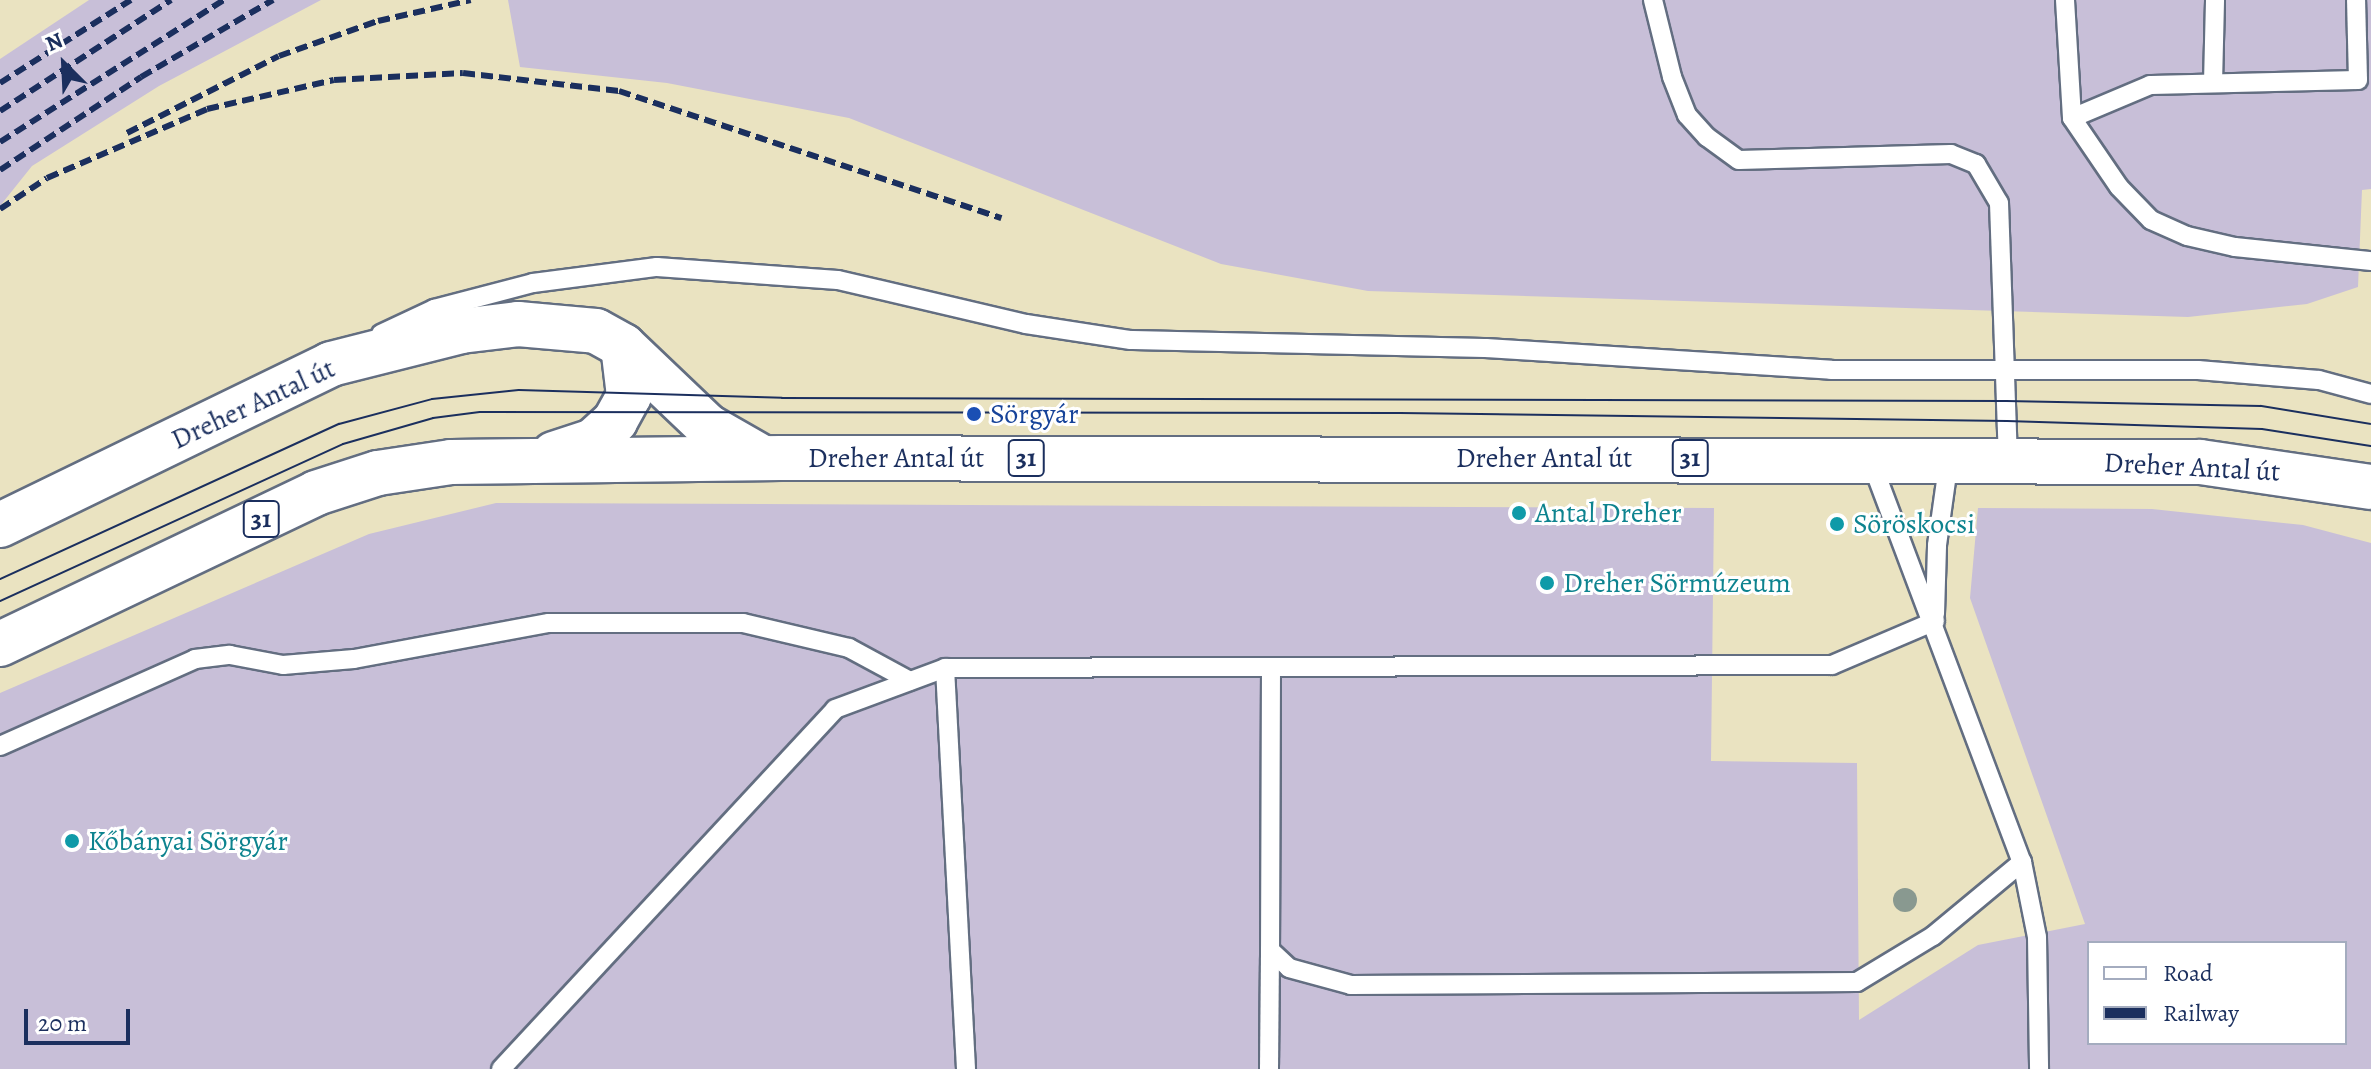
<!DOCTYPE html>
<html>
<head>
<meta charset="utf-8">
<style>
  body { margin:0 }
  #map { position:relative; width:2371px; height:1069px; overflow:hidden; background:#eae3c1; font-family:Alegreya,serif }
  div>[style] { position:absolute }
  .industrial>* { inset:0; background:#c8bfd8 }
  .roads { filter:drop-shadow(2px 0 #636e81) drop-shadow(-2px 0 #636e81) drop-shadow(0 2px #636e81) drop-shadow(0 -2px #636e81) }
  .service>* { height:18px; margin:-9px; padding:0 9px; transform-origin:9px; border-radius:9px; background:#fff }
  .primary>* { height:44px; margin:-22px; padding:0 22px; transform-origin:22px; border-radius:22px; background:#fff }
  .tram>* { height:2px; margin:-1px; padding:0 1px; transform-origin:1px; border-radius:1px; background:#1b2f5e }
  .rail>* { height:6px; margin-top:-3px; transform-origin:0; background:repeating-linear-gradient(90deg,#1b2f5e 0 12px,transparent 0 18px) }
  .trees>* { width:24px; height:24px; margin:-12px; border-radius:50%; background:#899990 }
  .dots>* { width:22px; height:22px; translate:-50% -50%; box-sizing:border-box; border:4px solid #fff; border-radius:50% }
  span { translate:-50% -50%; white-space:nowrap; text-align:center; line-height:1.15; -webkit-text-stroke:6px #fff; paint-order:stroke }
  .shield-label span { padding:2px 6px; background:#fff; border:2px solid; border-radius:6px; -webkit-text-stroke-width:0 }
  .shield-label { font-size:26px; color:#1b2f5e; font-weight:700 }
  .street-label { font-size:28px; color:#1b2f5e }
  .transit-label { font-size:28px; color:#164399 }
  .left { translate:0 -50%; text-align:left }
  .culture-label { font-size:28px; color:#0d838f }
  .legend { position:absolute; left:2087px; top:941px; width:260px; height:104px; box-sizing:border-box; background:#fff; border:2px solid #a4acbf; margin:0; padding:10px 14px; list-style:none; font-size:24px; color:#1b2f5e }
  .legend li { display:flex; align-items:center; gap:16px; height:40px }
  .legend b { width:40px; border:2px solid #a4acbf }
  .north { position:absolute; left:24px; top:24px; width:80px; height:80px; -webkit-text-stroke:6px #fff; paint-order:stroke; rotate:336deg; font-size:22px; font-weight:700; line-height:32px; text-align:center; color:#1b2f5e }
  .north::after { content:''; display:block; margin:auto; width:28px; height:36px; background:#1b2f5e; clip-path:polygon(50% 0,100% 100%,50% 72%,0 100%) }
  .scale { position:absolute; left:24px; top:1009px; width:106px; height:36px; box-sizing:border-box; border:4px solid #1b2f5e; border-top:0; padding-left:10px; font-size:24px; line-height:28px; white-space:nowrap; color:#1b2f5e; -webkit-text-stroke:6px #fff; paint-order:stroke }
</style>
</head>
<body>
<div id="map">
  <div class="industrial">
    <div style="clip-path:polygon(89px 0,321px 0,159px 86px,32px 166px,0 206px,0 59px)"></div>
    <div style="clip-path:polygon(508px 0,2371px 0,2371px 189px,2362px 190px,2358px 287px,2307px 304px,2188px 317px,1368px 291px,1221px 264px,849px 118px,667px 83px,520px 67px)"></div>
    <div style="clip-path:polygon(evenodd,496px 503px,1714px 508px,1711px 761px,1857px 763px,1859px 1020px,1978px 945px,2085px 924px,1970px 598px,1978px 508px,2152px 509px,2303px 525px,2371px 543px,2371px 1069px,0 1069px,0 693px,369px 534px,496px 503px,2089px 943px,2345px 943px,2345px 1043px,2089px 1043px,2089px 943px)"></div>
  </div>
  <div class="roads">
    <div class="service">
      <div style="left:1653px;top:0;width:79px;rotate:76.1deg"></div>
      <div style="left:1672px;top:77px;width:41px;rotate:68.5deg"></div>
      <div style="left:1687px;top:115px;width:30px;rotate:48deg"></div>
      <div style="left:1707px;top:137px;width:39px;rotate:36deg"></div>
      <div style="left:1739px;top:160px;width:212px;rotate:-1.6deg"></div>
      <div style="left:1951px;top:154px;width:27px;rotate:22deg"></div>
      <div style="left:1976px;top:164px;width:45px;rotate:59.5deg"></div>
      <div style="left:1999px;top:203px;width:257px;rotate:88deg"></div>
      <div style="left:2065px;top:0;width:118px;rotate:86.6deg"></div>
      <div style="left:2072px;top:118px;width:83px;rotate:55.7deg"></div>
      <div style="left:2119px;top:187px;width:46px;rotate:45.9deg"></div>
      <div style="left:2151px;top:220px;width:39px;rotate:24deg"></div>
      <div style="left:2187px;top:236px;width:49px;rotate:12.9deg"></div>
      <div style="left:2235px;top:247px;width:137px;rotate:5.9deg"></div>
      <div style="left:2213px;top:83px;width:83px;rotate:-88.6deg"></div>
      <div style="left:2072px;top:118px;width:85px;rotate:-22.9deg"></div>
      <div style="left:2150px;top:85px;width:208px;rotate:-1.4deg"></div>
      <div style="left:2358px;top:80px;width:80px;rotate:-91.4deg"></div>
      <div style="left:381px;top:334px;width:59px;rotate:-25.3deg"></div>
      <div style="left:434px;top:309px;width:102px;rotate:-14.7deg"></div>
      <div style="left:533px;top:283px;width:125px;rotate:-7.4deg"></div>
      <div style="left:657px;top:267px;width:181px;rotate:4.1deg"></div>
      <div style="left:838px;top:280px;width:193px;rotate:13.2deg"></div>
      <div style="left:1026px;top:324px;width:106px;rotate:8.7deg"></div>
      <div style="left:1131px;top:340px;width:355px;rotate:1.3deg"></div>
      <div style="left:1486px;top:348px;width:346px;rotate:3.6deg"></div>
      <div style="left:1831px;top:370px;width:367px"></div>
      <div style="left:2198px;top:370px;width:121px;rotate:4.7deg"></div>
      <div style="left:2319px;top:380px;width:54px;rotate:15.1deg"></div>
      <div style="left:1871px;top:461px;width:428px;rotate:69.4deg"></div>
      <div style="left:2022px;top:862px;width:76px;rotate:78.7deg"></div>
      <div style="left:2037px;top:937px;width:132px;rotate:89.1deg"></div>
      <div style="left:1935px;top:614px;width:69px;rotate:-88.3deg"></div>
      <div style="left:1937px;top:545px;width:86px;rotate:-82deg"></div>
      <div style="left:945px;top:668px;width:402px;rotate:87deg"></div>
      <div style="left:1271px;top:668px;width:282px;rotate:90.2deg"></div>
      <div style="left:1270px;top:950px;width:26px;rotate:43deg"></div>
      <div style="left:1289px;top:968px;width:64px;rotate:15.3deg"></div>
      <div style="left:1351px;top:985px;width:506px;rotate:-0.34deg"></div>
      <div style="left:1857px;top:982px;width:89px;rotate:-31.2deg"></div>
      <div style="left:1933px;top:936px;width:116px;rotate:-39.7deg"></div>
      <div style="left:0;top:746px;width:214px;rotate:-24deg"></div>
      <div style="left:195px;top:659px;width:35px;rotate:-7deg"></div>
      <div style="left:230px;top:655px;width:54px;rotate:10.7deg"></div>
      <div style="left:283px;top:665px;width:71px;rotate:-4.8deg"></div>
      <div style="left:354px;top:659px;width:198px;rotate:-10.5deg"></div>
      <div style="left:549px;top:623px;width:194px"></div>
      <div style="left:743px;top:623px;width:109px;rotate:13.3deg"></div>
      <div style="left:849px;top:648px;width:69px;rotate:28.4deg"></div>
      <div style="left:501px;top:1069px;width:491px;rotate:-47.1deg"></div>
      <div style="left:835px;top:709px;width:117px;rotate:-20.4deg"></div>
      <div style="left:945px;top:668px;width:887px;rotate:-0.19deg"></div>
      <div style="left:1832px;top:665px;width:112px;rotate:-23.1deg"></div>
      <div style="left:1269px;top:1069px;width:119px;rotate:-89.5deg"></div>
    </div>
    <div class="primary">
      <div style="left:554px;top:454px;width:41px;rotate:-18.4deg"></div>
      <div style="left:593px;top:441px;width:30px;rotate:-42deg"></div>
      <div style="left:615px;top:421px;width:29px;rotate:-61deg"></div>
      <div style="left:629px;top:396px;width:50px;rotate:-96.8deg"></div>
      <div style="left:0;top:525px;width:368px;rotate:-25.9deg"></div>
      <div style="left:331px;top:364px;width:134px;rotate:-14.2deg"></div>
      <div style="left:461px;top:331px;width:57px;rotate:-7deg"></div>
      <div style="left:518px;top:324px;width:78px;rotate:5.1deg"></div>
      <div style="left:596px;top:331px;width:31px;rotate:29deg"></div>
      <div style="left:623px;top:346px;width:116px;rotate:43.6deg"></div>
      <div style="left:707px;top:426px;width:62px;rotate:29.9deg"></div>
      <div style="left:0;top:644px;width:350px;rotate:-25.5deg"></div>
      <div style="left:316px;top:493px;width:65px;rotate:-17.9deg"></div>
      <div style="left:378px;top:473px;width:74px;rotate:-8.6deg"></div>
      <div style="left:451px;top:462px;width:330px;rotate:-0.7deg"></div>
      <div style="left:781px;top:458px;width:1419px;rotate:0.16deg"></div>
      <div style="left:2200px;top:462px;width:173px;rotate:8.3deg"></div>
    </div>
  </div>
  <div class="tram">
    <div style="left:0;top:579px;width:373px;rotate:-24.6deg"></div>
    <div style="left:339px;top:424px;width:96px;rotate:-15deg"></div>
    <div style="left:432px;top:399px;width:87px;rotate:-5.9deg"></div>
    <div style="left:519px;top:390px;width:263px;rotate:1.7deg"></div>
    <div style="left:782px;top:398px;width:1224px;rotate:0.14deg"></div>
    <div style="left:2006px;top:401px;width:255px;rotate:1.1deg"></div>
    <div style="left:2261px;top:406px;width:111px;rotate:9.3deg"></div>
    <div style="left:0;top:601px;width:377px;rotate:-24.6deg"></div>
    <div style="left:343px;top:444px;width:94px;rotate:-16.1deg"></div>
    <div style="left:433px;top:418px;width:47px;rotate:-7.3deg"></div>
    <div style="left:480px;top:412px;width:920px;rotate:0.06deg"></div>
    <div style="left:1400px;top:413px;width:607px;rotate:0.76deg"></div>
    <div style="left:2007px;top:421px;width:255px;rotate:1.8deg"></div>
    <div style="left:2262px;top:429px;width:110px;rotate:8.9deg"></div>
  </div>
  <div class="rail">
    <div style="left:0;top:83px;width:155px;rotate:-32.4deg"></div>
    <div style="left:0;top:111px;width:204px;rotate:-33deg"></div>
    <div style="left:127px;top:133px;width:170px;rotate:-26.9deg"></div>
    <div style="left:279px;top:56px;width:105px;rotate:-19.5deg"></div>
    <div style="left:378px;top:21px;width:95px;rotate:-12.7deg"></div>
    <div style="left:0;top:142px;width:265px;rotate:-32.4deg"></div>
    <div style="left:0;top:170px;width:169px;rotate:-33.4deg"></div>
    <div style="left:141px;top:77px;width:153px;rotate:-30.3deg"></div>
    <div style="left:0;top:209px;width:56px;rotate:-33.4deg"></div>
    <div style="left:47px;top:178px;width:174px;rotate:-23.3deg"></div>
    <div style="left:207px;top:109px;width:130px;rotate:-12.9deg"></div>
    <div style="left:334px;top:80px;width:129px;rotate:-3.1deg"></div>
    <div style="left:463px;top:73px;width:157px;rotate:6.6deg"></div>
    <div style="left:619px;top:91px;width:403px;rotate:18.4deg"></div>
  </div>
  <div class="trees">
    <div style="left:1905px;top:900px"></div>
  </div>
  <div class="dots">
    <div style="left:974px;top:414px;background:#1a4fb4"></div>
    <div style="left:1519px;top:513px;background:#0f9aa8"></div>
    <div style="left:1837px;top:524px;background:#0f9aa8"></div>
    <div style="left:1547px;top:583px;background:#0f9aa8"></div>
    <div style="left:72px;top:841px;background:#0f9aa8"></div>
  </div>
  <div class="shield-label">
    <span style="left:1026px;top:458px">31</span>
    <span style="left:1690px;top:458px">31</span>
    <span style="left:261px;top:519px">31</span>
  </div>
  <div class="street-label">
    <span style="left:253px;top:404px;rotate:-25deg">Dreher Antal út</span>
    <span style="left:896px;top:458px">Dreher Antal út</span>
    <span style="left:1544px;top:458px">Dreher Antal út</span>
    <span style="left:2192px;top:467px;rotate:3deg">Dreher Antal út</span>
  </div>
  <div class="transit-label">
    <span class="left" style="left:990px;top:414px">Sörgyár</span>
  </div>
  <div class="culture-label">
    <span class="left" style="left:1535px;top:513px">Antal Dreher</span>
    <span class="left" style="left:1853px;top:524px">Söröskocsi</span>
    <span class="left" style="left:1563px;top:583px">Dreher Sörmúzeum</span>
    <span class="left" style="left:88px;top:841px">Kőbányai Sörgyár</span>
  </div>
  <ul class="legend">
  <li><b style="height:10px;background:#fff"></b>Road</li>
  <li><b style="height:10px;background:#1b2f5e"></b>Railway</li>
  </ul>
  <div class="north">N</div>
  <div class="scale">20 m</div>
</div>
</body>
</html>
